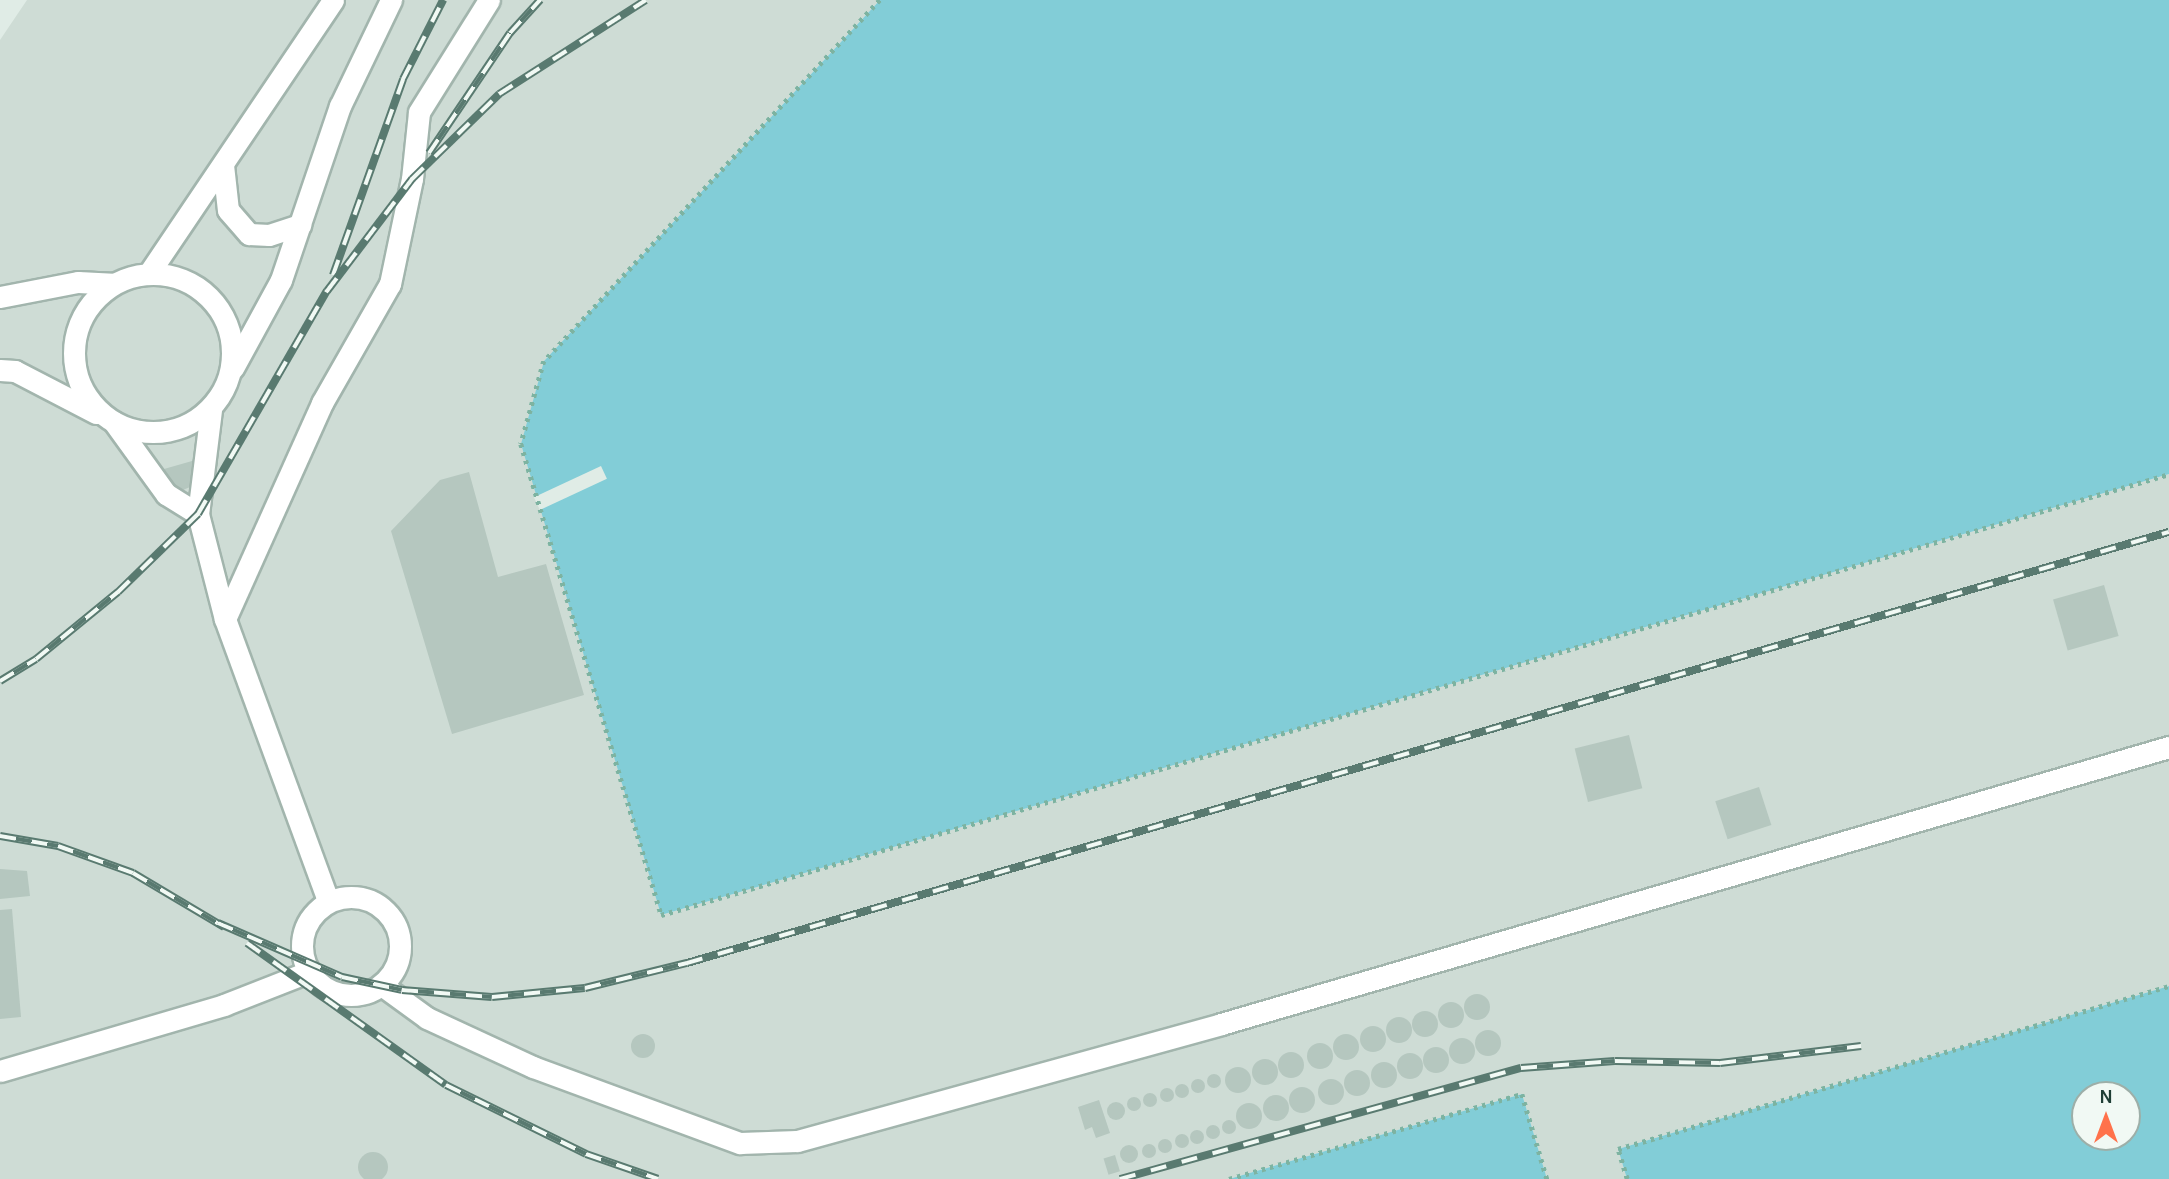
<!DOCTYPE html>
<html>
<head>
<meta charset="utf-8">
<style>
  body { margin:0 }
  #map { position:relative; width:2169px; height:1179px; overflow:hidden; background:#e0ece6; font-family:Karla,sans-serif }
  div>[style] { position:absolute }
  .built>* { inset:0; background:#cedcd5 }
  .water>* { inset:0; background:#82cdd7 }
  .pier>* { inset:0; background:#e0ece6; transform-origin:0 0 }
  .building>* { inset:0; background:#b5c7bf; transform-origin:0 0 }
  .round { border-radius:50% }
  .path>* { height:4.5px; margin-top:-2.25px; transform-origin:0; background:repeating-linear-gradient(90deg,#7db3a1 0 3.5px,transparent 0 8.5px) }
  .roads { filter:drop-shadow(2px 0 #a2b5ad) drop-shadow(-2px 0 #a2b5ad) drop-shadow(0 2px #a2b5ad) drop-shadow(0 -2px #a2b5ad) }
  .minor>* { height:21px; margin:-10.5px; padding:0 10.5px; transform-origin:10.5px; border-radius:10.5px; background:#fff }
  .minor>.ring { margin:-10.5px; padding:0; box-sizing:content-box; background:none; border:21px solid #fff; border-radius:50% }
  .rail>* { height:8px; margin-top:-4px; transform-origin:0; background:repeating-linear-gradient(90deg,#f1f9f4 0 16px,#597a70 0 32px); box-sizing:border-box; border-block:2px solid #597a70 }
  span { translate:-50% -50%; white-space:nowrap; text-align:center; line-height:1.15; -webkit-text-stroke:6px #f1f9f4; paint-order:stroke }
  .north { position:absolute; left:2071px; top:1081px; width:70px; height:70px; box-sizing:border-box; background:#f1f9f4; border:2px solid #9dafa8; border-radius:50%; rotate:0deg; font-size:19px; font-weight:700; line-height:28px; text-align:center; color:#1f3f35 }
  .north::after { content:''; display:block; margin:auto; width:24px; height:32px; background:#ff724b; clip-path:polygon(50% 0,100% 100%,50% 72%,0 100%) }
</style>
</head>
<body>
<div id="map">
  <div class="built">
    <div style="clip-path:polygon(27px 0,880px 0,544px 361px,522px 444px,661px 915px,2169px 474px,2169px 986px,1618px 1149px,1627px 1179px,1547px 1179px,1522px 1094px,1229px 1179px,0 1179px,0 40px)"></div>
  </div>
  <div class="water">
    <div style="clip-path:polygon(880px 0,2169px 0,2169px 474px,661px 915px,521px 444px,544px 361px)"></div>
    <div style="clip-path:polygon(evenodd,2169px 986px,2169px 1179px,1627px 1179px,1618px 1149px,2169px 986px,2085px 1095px,2127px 1095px,2127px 1137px,2085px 1137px,2085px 1095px)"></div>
    <div style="clip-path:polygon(1522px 1094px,1547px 1179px,1229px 1179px)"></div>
  </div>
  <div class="pier">
    <div style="left:601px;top:466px;width:14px;height:74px;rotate:65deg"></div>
  </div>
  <div class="building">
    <div style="clip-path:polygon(199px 459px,200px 483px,178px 492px,164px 469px)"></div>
    <div style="clip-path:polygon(469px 472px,498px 577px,546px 564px,584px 695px,452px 734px,391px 531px,440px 480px)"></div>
    <div style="left:2104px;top:585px;width:53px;height:53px;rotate:74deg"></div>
    <div style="left:1629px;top:735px;width:55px;height:56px;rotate:76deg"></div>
    <div style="left:1759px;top:787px;width:40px;height:46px;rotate:72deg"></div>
    <div style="clip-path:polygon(0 869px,27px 871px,30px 896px,0 899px)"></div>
    <div style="clip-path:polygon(12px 909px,21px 1017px,0 1019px,0 910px)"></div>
    <div class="round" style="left:1464px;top:994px;width:26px;height:26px"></div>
    <div class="round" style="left:1438px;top:1002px;width:26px;height:26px"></div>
    <div class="round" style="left:1412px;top:1011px;width:26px;height:26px"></div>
    <div class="round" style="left:1386px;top:1017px;width:26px;height:26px"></div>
    <div class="round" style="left:1360px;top:1026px;width:26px;height:26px"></div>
    <div class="round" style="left:1475px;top:1030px;width:26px;height:26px"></div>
    <div class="round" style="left:631px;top:1034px;width:24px;height:24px"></div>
    <div class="round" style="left:1333px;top:1034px;width:26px;height:26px"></div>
    <div class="round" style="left:1449px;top:1038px;width:26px;height:26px"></div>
    <div class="round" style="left:1307px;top:1043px;width:26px;height:26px"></div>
    <div class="round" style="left:1423px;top:1047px;width:26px;height:26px"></div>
    <div class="round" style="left:1278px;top:1052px;width:26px;height:26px"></div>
    <div class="round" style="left:1397px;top:1053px;width:26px;height:26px"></div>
    <div class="round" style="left:1252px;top:1059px;width:26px;height:26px"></div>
    <div class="round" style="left:1371px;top:1062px;width:26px;height:26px"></div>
    <div class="round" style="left:1225px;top:1067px;width:26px;height:26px"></div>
    <div class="round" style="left:1344px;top:1070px;width:26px;height:26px"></div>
    <div class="round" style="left:1207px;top:1074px;width:14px;height:14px"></div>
    <div class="round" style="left:1191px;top:1079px;width:14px;height:14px"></div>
    <div class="round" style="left:1318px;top:1079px;width:26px;height:26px"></div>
    <div class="round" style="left:1175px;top:1084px;width:14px;height:14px"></div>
    <div class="round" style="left:1289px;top:1087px;width:26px;height:26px"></div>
    <div class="round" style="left:1160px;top:1088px;width:14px;height:14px"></div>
    <div class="round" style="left:1143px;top:1093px;width:14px;height:14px"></div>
    <div class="round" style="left:1263px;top:1095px;width:26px;height:26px"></div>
    <div class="round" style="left:1127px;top:1097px;width:14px;height:14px"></div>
    <div style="clip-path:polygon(1099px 1100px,1110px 1133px,1096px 1138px,1092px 1127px,1085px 1130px,1078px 1107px)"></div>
    <div class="round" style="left:1107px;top:1102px;width:18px;height:18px"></div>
    <div class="round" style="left:1236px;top:1103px;width:26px;height:26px"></div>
    <div class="round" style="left:1222px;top:1120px;width:14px;height:14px"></div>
    <div class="round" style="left:1206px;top:1125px;width:14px;height:14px"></div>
    <div class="round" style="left:1190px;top:1130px;width:14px;height:14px"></div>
    <div class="round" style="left:1175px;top:1134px;width:14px;height:14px"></div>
    <div class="round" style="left:1158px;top:1139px;width:14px;height:14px"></div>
    <div class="round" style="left:1142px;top:1144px;width:14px;height:14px"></div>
    <div class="round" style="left:1120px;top:1145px;width:18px;height:18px"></div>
    <div class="round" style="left:358px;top:1152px;width:30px;height:30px"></div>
    <div style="left:1115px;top:1155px;width:17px;height:12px;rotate:73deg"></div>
  </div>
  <div class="path">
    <div style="left:880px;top:0;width:493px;rotate:132.9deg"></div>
    <div style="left:544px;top:361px;width:86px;rotate:105.5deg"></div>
    <div style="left:521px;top:444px;width:491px;rotate:73.4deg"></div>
    <div style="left:661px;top:915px;width:1571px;rotate:-16.3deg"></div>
    <div style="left:1229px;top:1179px;width:305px;rotate:-16.2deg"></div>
    <div style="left:1522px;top:1094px;width:89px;rotate:73.6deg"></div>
    <div style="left:1627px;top:1179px;width:31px;rotate:-107deg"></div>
    <div style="left:1618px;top:1149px;width:575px;rotate:-16.48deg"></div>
  </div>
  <div class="roads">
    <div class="minor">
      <div style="left:223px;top:165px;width:45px;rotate:83.7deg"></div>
      <div style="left:228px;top:210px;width:32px;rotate:49deg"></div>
      <div style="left:249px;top:234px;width:20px;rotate:3deg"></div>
      <div style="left:269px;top:235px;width:33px;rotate:-18deg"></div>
      <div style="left:149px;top:273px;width:329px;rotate:-56deg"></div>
      <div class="ring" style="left:74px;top:274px;width:137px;height:137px"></div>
      <div style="left:0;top:297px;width:79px;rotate:-10.9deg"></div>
      <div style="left:78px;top:282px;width:34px;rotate:3deg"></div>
      <div style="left:233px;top:368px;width:100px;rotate:-61.4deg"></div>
      <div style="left:281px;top:280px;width:184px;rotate:-71.3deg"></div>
      <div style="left:340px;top:106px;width:118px;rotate:-64.3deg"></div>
      <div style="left:0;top:370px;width:15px;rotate:4deg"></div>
      <div style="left:15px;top:371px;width:91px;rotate:27.4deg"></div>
      <div style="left:211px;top:410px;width:105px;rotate:97.1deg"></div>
      <div style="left:198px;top:514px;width:108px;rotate:75.6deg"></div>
      <div style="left:225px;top:619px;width:300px;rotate:69.9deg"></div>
      <div style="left:114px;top:422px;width:89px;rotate:54.2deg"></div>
      <div style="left:166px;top:494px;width:38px;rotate:32deg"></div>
      <div style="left:225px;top:619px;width:237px;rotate:-65.8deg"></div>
      <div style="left:322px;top:403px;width:137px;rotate:-60.3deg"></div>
      <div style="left:390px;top:284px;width:107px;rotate:-78.2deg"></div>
      <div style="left:412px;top:179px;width:67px;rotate:-84deg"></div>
      <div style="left:419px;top:112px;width:132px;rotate:-58deg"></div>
      <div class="ring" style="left:302px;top:897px;width:77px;height:77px"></div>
      <div style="left:383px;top:986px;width:54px;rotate:36deg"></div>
      <div style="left:427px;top:1018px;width:117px;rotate:24.8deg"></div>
      <div style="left:533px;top:1067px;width:221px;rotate:20.2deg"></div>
      <div style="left:740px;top:1143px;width:57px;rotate:-2deg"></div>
      <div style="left:797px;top:1141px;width:440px;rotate:-15.4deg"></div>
      <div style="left:1221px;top:1024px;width:988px;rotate:-16.29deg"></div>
      <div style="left:0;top:1071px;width:234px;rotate:-16.4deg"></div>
      <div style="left:224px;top:1005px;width:90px;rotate:-21.4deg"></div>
    </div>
  </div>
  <div class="rail">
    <div style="left:429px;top:153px;width:145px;rotate:-56deg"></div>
    <div style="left:510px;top:33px;width:45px;rotate:-47.7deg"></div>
    <div style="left:333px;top:275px;width:208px;rotate:-70.3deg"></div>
    <div style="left:403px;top:79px;width:89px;rotate:-63.1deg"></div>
    <div style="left:0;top:681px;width:42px;rotate:-31.4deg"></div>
    <div style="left:36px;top:659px;width:106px;rotate:-39.3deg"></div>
    <div style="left:118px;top:592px;width:112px;rotate:-44.3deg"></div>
    <div style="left:198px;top:514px;width:258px;rotate:-60deg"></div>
    <div style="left:327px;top:291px;width:141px;rotate:-52.8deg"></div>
    <div style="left:412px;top:179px;width:122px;rotate:-44.3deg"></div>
    <div style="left:499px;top:94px;width:174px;rotate:-32.6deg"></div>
    <div style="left:0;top:836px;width:59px;rotate:9.8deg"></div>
    <div style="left:58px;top:846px;width:80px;rotate:19.8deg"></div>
    <div style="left:133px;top:873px;width:106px;rotate:30.7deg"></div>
    <div style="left:218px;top:923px;width:135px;rotate:23.5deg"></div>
    <div style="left:342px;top:977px;width:61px;rotate:12.2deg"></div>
    <div style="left:402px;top:990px;width:90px;rotate:4.4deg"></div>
    <div style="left:492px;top:997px;width:93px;rotate:-5.5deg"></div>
    <div style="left:585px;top:988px;width:105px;rotate:-13.8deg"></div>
    <div style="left:687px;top:963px;width:1543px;rotate:-16.22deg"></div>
    <div style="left:247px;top:943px;width:244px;rotate:35.5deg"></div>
    <div style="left:446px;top:1085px;width:156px;rotate:26.2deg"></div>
    <div style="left:586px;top:1154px;width:76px;rotate:19.1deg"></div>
    <div style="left:1120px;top:1179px;width:416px;rotate:-15.5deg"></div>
    <div style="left:1521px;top:1068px;width:94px;rotate:-4.3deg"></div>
    <div style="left:1615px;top:1061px;width:105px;rotate:1.1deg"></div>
    <div style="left:1720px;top:1063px;width:142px;rotate:-6.9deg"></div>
  </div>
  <div class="north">N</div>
</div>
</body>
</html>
